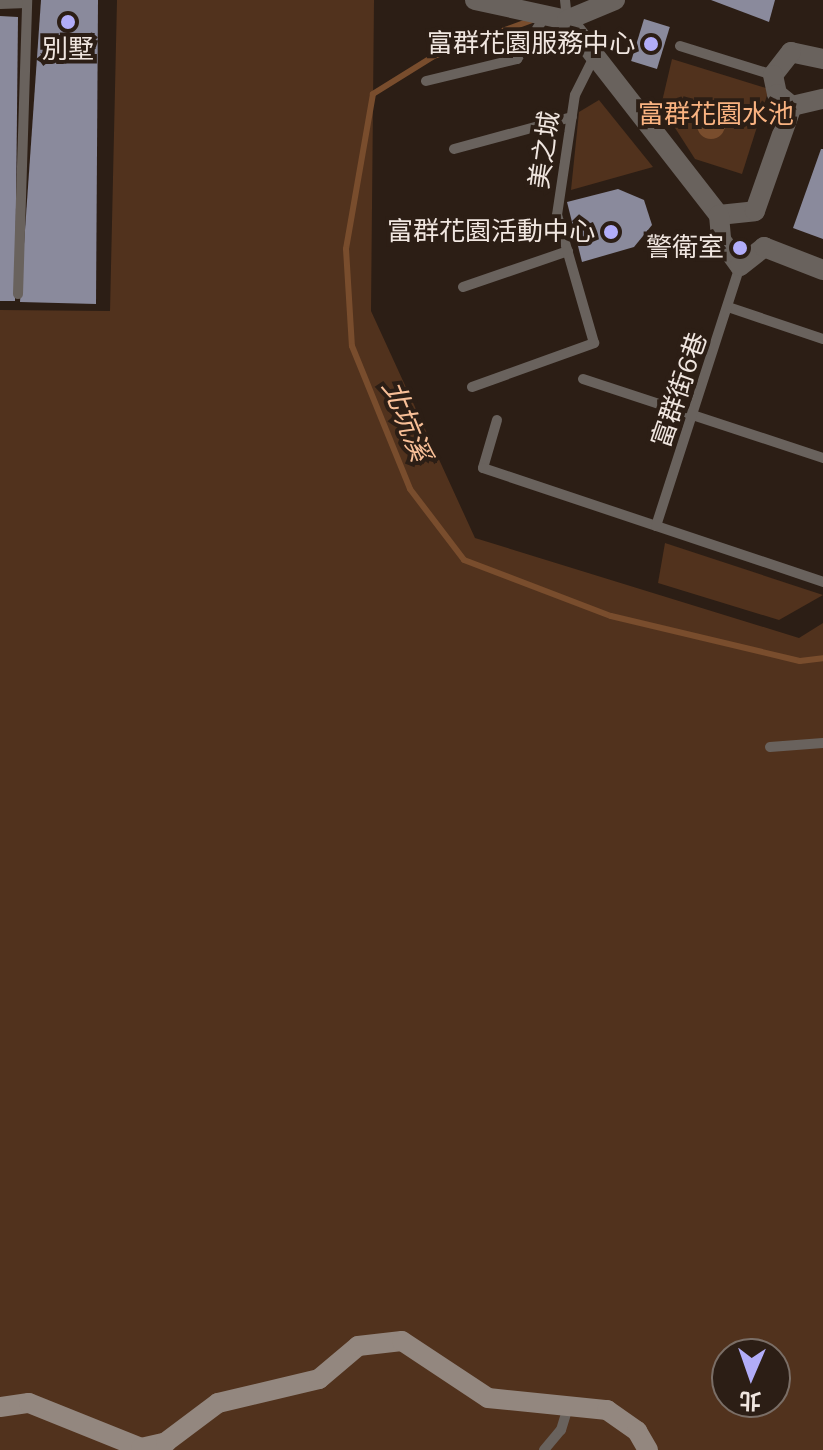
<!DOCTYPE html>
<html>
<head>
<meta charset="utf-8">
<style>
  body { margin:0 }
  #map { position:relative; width:823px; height:1450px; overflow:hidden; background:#2c1e15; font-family:"Nunito Sans","Noto Sans TC",sans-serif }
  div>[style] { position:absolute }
  .green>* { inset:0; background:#51321d }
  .water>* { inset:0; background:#794d2d }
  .round { border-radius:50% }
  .stream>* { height:6px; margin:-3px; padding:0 3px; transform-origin:3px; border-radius:3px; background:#794d2d }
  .building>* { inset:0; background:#8a8a9c; transform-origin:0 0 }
  .lane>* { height:10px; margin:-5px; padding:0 5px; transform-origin:5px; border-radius:5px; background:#69625d }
  .street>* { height:20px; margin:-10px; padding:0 10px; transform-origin:10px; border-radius:10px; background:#69625d }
  .secondary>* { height:20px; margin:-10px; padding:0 10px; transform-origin:10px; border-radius:10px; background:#93877f }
  .dots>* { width:22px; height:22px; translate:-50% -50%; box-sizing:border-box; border:4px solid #2c1e15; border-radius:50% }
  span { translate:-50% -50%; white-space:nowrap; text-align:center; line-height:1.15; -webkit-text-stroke:8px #2c1e15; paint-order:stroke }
  .poi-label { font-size:26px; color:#f0e6e0 }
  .right { translate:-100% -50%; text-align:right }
  .park-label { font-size:26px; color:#fab381 }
  .street-label { font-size:26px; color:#f0e6e0 }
  .water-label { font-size:28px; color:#f8bf97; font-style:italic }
  .north { position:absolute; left:711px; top:1338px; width:80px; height:80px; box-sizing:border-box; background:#2c1e15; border:2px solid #7a6e66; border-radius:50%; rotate:182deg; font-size:22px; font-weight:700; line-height:32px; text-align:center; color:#f0e6e0 }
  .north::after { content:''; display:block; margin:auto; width:28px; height:36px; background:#b2adf9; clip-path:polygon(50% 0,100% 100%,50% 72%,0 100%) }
</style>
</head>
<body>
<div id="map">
  <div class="green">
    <div style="clip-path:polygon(evenodd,117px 0,374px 0,371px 311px,475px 538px,799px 638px,823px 623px,823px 1450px,0 1450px,0 310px,110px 311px,117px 0,727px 1354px,775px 1354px,775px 1402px,727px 1402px,727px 1354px)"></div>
    <div style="clip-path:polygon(672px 59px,769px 89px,742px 174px,695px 159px,661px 106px)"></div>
    <div style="clip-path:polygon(599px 100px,653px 167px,571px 190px,579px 112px)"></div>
    <div style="clip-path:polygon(665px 543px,823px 595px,779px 620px,658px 583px)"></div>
  </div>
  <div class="water">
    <div class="round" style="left:697px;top:111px;width:28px;height:28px"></div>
  </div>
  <div class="stream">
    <div style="left:535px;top:19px;width:108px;rotate:159.9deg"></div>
    <div style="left:434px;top:56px;width:72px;rotate:148.1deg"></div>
    <div style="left:373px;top:94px;width:157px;rotate:99.9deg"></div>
    <div style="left:346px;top:249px;width:97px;rotate:86.5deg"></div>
    <div style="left:352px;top:346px;width:154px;rotate:67.9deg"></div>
    <div style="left:410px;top:489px;width:89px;rotate:52.7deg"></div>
    <div style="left:464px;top:560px;width:157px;rotate:20.9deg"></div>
    <div style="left:611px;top:616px;width:194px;rotate:13.4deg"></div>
    <div style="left:800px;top:661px;width:23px;rotate:-7deg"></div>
  </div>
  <div class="building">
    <div style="clip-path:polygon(41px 0,98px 0,96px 304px,20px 302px)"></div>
    <div style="clip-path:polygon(711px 0,775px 0,769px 22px)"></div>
    <div style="clip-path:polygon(0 16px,18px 17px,15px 301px,0 301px)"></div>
    <div style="left:644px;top:19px;width:27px;height:44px;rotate:17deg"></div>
    <div style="clip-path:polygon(821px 149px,823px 149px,823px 239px,793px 228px)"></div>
    <div style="clip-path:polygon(618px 189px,644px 200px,652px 225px,634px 247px,582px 262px,567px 202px)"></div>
  </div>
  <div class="lane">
    <div style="left:565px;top:0;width:20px;rotate:84deg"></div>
    <div style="left:0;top:4px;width:27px;rotate:-2deg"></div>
    <div style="left:680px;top:46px;width:97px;rotate:17.3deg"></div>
    <div style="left:426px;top:81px;width:94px;rotate:-13.6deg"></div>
    <div style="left:517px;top:59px;width:53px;rotate:-56.6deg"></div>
    <div style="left:454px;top:149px;width:122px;rotate:-15.2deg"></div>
    <div style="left:463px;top:287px;width:111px;rotate:-18.9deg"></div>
    <div style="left:18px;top:294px;width:294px;rotate:-88.2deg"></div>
    <div style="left:731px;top:308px;width:97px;rotate:18.6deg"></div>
    <div style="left:583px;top:379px;width:253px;rotate:18.2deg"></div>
    <div style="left:472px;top:387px;width:130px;rotate:-19.8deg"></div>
    <div style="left:594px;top:343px;width:133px;rotate:-106.1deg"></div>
    <div style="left:557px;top:215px;width:121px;rotate:-81.5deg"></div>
    <div style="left:575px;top:95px;width:40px;rotate:-63.4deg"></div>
    <div style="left:497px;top:420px;width:50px;rotate:106.3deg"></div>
    <div style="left:483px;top:468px;width:359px;rotate:18.5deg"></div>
    <div style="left:656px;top:526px;width:273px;rotate:-72.1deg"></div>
    <div style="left:770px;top:747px;width:53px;rotate:-4.3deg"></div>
    <div style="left:544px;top:1450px;width:26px;rotate:-50deg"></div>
    <div style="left:561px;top:1430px;width:28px;rotate:-73deg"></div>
  </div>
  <div class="street">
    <div style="left:475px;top:0;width:94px;rotate:12.3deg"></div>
    <div style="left:567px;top:20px;width:247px;rotate:52.1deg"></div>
    <div style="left:719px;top:215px;width:36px;rotate:-6deg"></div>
    <div style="left:755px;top:211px;width:111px;rotate:-70.6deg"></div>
    <div style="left:567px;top:20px;width:52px;rotate:-22.6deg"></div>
    <div style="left:823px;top:59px;width:33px;rotate:-168deg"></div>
    <div style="left:791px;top:52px;width:29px;rotate:128deg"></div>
    <div style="left:773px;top:75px;width:19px;rotate:78deg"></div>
    <div style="left:777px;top:94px;width:19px;rotate:39deg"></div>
    <div style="left:792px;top:106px;width:32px;rotate:-13deg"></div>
    <div style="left:719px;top:215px;width:25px;rotate:85deg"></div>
    <div style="left:721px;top:240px;width:32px;rotate:54deg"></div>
    <div style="left:740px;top:266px;width:31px;rotate:-38deg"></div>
    <div style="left:764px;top:247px;width:63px;rotate:21.3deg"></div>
  </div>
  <div class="secondary">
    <div style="left:0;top:1407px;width:29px;rotate:-8deg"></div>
    <div style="left:29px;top:1403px;width:121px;rotate:21.9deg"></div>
    <div style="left:141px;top:1448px;width:26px;rotate:-13deg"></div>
    <div style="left:166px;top:1442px;width:65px;rotate:-36.9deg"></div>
    <div style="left:218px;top:1403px;width:104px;rotate:-13.4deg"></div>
    <div style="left:319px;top:1379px;width:51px;rotate:-40.2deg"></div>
    <div style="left:358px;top:1346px;width:44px;rotate:-6.5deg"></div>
    <div style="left:402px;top:1341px;width:103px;rotate:33.5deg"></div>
    <div style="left:488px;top:1398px;width:120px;rotate:5.8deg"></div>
    <div style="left:607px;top:1410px;width:37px;rotate:35deg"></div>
    <div style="left:637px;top:1431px;width:22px;rotate:60deg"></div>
  </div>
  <div class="dots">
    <div style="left:68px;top:22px;background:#b2adf9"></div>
    <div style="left:651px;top:44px;background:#b2adf9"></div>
    <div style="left:611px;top:232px;background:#b2adf9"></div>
    <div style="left:740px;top:248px;background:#b2adf9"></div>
  </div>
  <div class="poi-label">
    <span class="right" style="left:635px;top:44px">富群花園服務中心</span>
    <span style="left:68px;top:50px">別墅</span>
    <span class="right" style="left:595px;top:232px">富群花園活動中心</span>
    <span class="right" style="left:724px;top:248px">警衛室</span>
  </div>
  <div class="park-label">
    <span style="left:716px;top:115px">富群花園水池</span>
  </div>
  <div class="street-label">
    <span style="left:545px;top:150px;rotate:-82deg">美之城</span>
    <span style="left:680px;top:390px;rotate:-71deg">富群街6巷</span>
  </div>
  <div class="water-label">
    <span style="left:406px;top:421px;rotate:68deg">北坑溪</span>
  </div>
  <div class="north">北</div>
</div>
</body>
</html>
